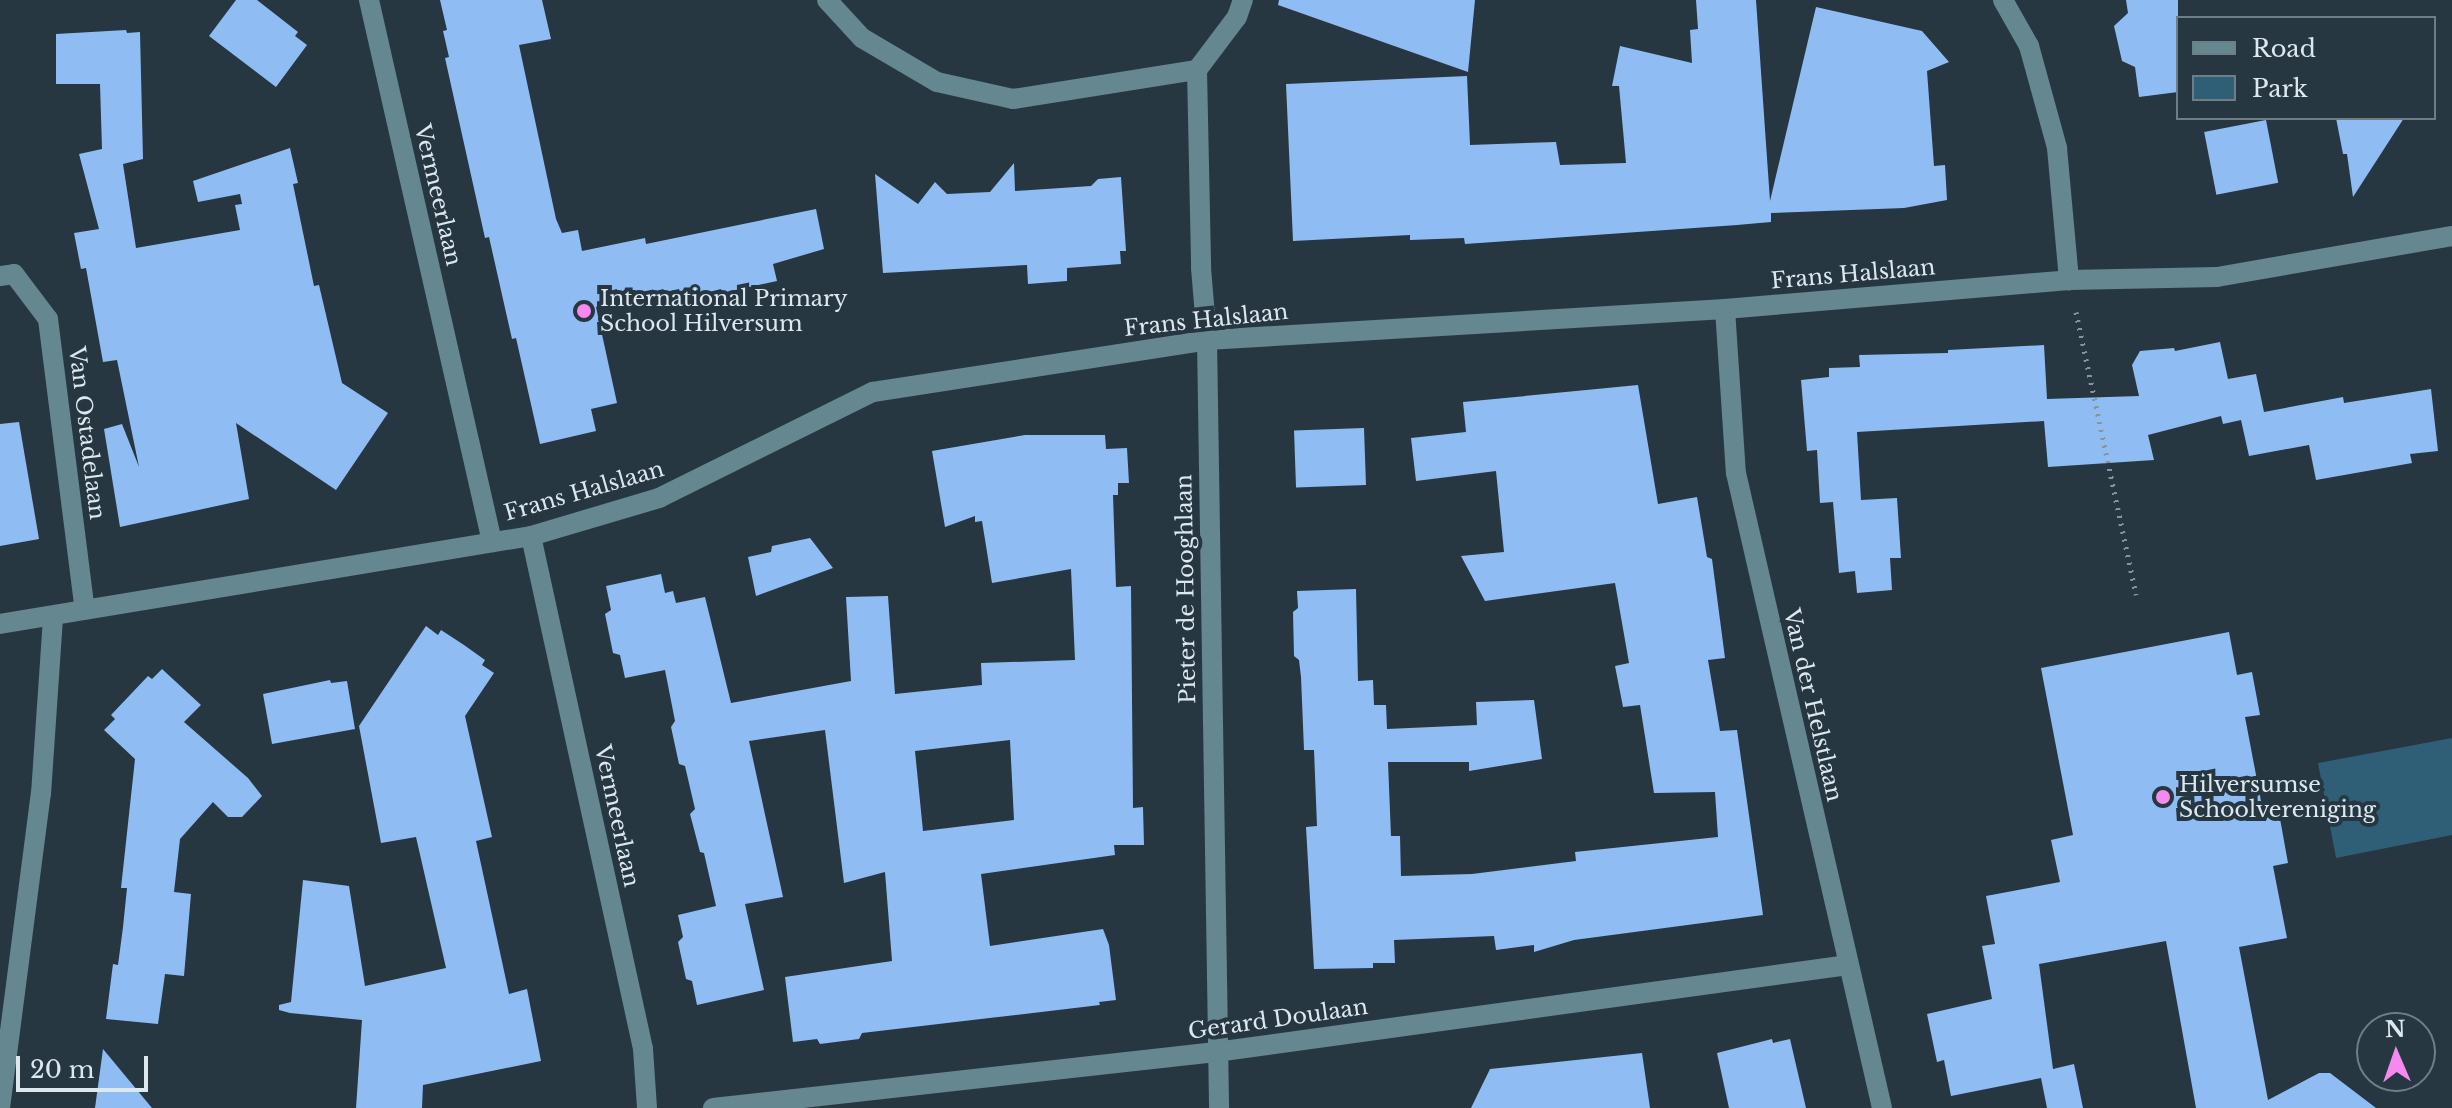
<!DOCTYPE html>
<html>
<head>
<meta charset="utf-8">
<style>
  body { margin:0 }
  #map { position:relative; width:2452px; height:1108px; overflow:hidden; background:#263742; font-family:"Libre Baskerville",serif }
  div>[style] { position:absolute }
  .green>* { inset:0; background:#2f5e77 }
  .building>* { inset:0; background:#8fbdf3; transform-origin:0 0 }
  .path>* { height:5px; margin-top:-2.5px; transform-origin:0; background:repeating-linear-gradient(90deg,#86949d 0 2px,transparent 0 8px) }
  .minor>* { height:20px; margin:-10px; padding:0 10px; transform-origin:10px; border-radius:10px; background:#648790 }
  .dots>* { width:22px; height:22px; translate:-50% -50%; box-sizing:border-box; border:4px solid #263742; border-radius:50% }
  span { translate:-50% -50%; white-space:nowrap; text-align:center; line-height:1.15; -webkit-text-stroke:8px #263742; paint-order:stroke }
  .street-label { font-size:22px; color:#dce7ee }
  .poi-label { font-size:22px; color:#dce7ee }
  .left { translate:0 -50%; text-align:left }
  .legend { position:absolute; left:2176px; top:16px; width:260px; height:104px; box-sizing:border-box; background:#263742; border:2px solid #6f7d87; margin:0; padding:10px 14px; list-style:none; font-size:24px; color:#dce7ee }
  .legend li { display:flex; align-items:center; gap:16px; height:40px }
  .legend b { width:40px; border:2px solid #6f7d87 }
  .north { position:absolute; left:2356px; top:1012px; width:80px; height:80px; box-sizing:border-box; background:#263742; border:2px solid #6f7d87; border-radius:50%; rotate:358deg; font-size:22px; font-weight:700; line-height:32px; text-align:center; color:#dce7ee }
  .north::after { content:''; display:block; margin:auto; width:28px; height:36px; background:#f589ef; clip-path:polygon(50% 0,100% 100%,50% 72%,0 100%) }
  .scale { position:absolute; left:16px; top:1056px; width:132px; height:36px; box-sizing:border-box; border:4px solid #dce7ee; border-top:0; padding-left:10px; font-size:24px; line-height:28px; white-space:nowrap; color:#dce7ee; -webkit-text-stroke:6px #263742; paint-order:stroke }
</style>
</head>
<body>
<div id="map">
  <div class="green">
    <div style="clip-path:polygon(2452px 738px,2452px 835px,2336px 858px,2318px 763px)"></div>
  </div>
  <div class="building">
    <div style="clip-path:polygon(236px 0,257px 0,298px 32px,295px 36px,307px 45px,276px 87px,209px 36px)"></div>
    <div style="clip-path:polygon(440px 0,542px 0,551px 39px,519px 45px,556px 219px,562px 233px,578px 230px,582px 251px,645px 238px,646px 244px,816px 209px,824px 249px,773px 264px,777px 281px,682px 302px,679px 289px,596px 307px,617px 403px,591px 409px,596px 431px,540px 444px,516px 338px,512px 339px,489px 237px,485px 238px,445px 58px,449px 57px,443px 31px,447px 30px)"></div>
    <div style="clip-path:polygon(1279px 0,1475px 0,1468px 72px,1278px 5px)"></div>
    <div style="clip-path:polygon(1696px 0,1756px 0,1770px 201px,1816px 7px,1922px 31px,1949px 62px,1927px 71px,1934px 166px,1945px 165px,1947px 200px,1904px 208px,1771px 213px,1771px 222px,1737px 225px,1465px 244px,1464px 238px,1410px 240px,1410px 235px,1293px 241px,1286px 84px,1467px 76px,1470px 145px,1556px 142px,1560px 165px,1626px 163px,1619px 86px,1612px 86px,1620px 46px,1692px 63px,1690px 30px,1698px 29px)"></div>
    <div style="clip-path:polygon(2126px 0,2178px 0,2178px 92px,2139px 97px,2135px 67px,2122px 61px,2114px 26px,2128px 13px)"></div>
    <div style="clip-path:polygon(126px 30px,127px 33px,140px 32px,143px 159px,123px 164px,136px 248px,240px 230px,235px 205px,242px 204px,240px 194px,198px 202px,193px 181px,290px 148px,298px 183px,293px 184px,314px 286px,319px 285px,342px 383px,388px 413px,336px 490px,236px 423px,249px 499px,120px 527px,104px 429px,122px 424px,139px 467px,117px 360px,103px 362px,86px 268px,81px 269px,74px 233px,99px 229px,79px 154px,102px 149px,100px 84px,56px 84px,56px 34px)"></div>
    <div style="clip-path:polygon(2336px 118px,2404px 118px,2353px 197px,2347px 154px,2343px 154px)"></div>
    <div style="left:2266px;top:120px;width:64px;height:63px;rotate:79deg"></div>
    <div style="clip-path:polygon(1014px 163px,1015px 191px,1091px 186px,1098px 179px,1121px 177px,1126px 251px,1120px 251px,1121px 264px,1067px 268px,1067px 281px,1028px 284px,1027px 265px,883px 273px,875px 174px,918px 204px,935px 182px,947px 194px,990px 192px)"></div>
    <div style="clip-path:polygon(2220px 342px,2228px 379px,2256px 374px,2264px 412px,2343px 397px,2344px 403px,2431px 389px,2438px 451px,2410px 454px,2412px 463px,2316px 480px,2309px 445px,2249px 456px,2241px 420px,2223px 424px,2221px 416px,2148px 435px,2154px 460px,2048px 467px,2044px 421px,1857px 432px,1861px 500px,1897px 498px,1901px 558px,1890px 558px,1892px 590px,1857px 593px,1855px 571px,1839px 573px,1833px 502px,1820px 503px,1817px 450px,1807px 451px,1801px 380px,1829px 377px,1829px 368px,1860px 367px,1859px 355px,1948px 353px,1948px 350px,2044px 345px,2047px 399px,2139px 396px,2132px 365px,2140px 351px,2174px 348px,2175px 351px)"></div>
    <div style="clip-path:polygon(1638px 385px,1658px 504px,1697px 497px,1707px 557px,1712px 559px,1725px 658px,1708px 660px,1720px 731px,1737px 730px,1763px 915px,1574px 940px,1534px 952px,1534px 945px,1496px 950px,1494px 936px,1394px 940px,1395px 963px,1373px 963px,1373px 968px,1314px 969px,1306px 827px,1317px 826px,1314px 750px,1304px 750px,1301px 677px,1299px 660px,1294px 656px,1293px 612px,1298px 608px,1297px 591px,1356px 589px,1358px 681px,1373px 680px,1374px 705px,1386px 705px,1387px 729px,1477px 725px,1476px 702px,1534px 700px,1542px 759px,1469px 771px,1469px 762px,1388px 762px,1391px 836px,1400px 836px,1401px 876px,1472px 874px,1576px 861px,1575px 852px,1718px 837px,1715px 792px,1654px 793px,1640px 705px,1623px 707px,1615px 666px,1629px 663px,1615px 583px,1485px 601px,1461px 556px,1504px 552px,1496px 471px,1416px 481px,1411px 438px,1466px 432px,1463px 402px)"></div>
    <div style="clip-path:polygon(19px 422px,39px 539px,0 546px,0 424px)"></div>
    <div style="left:1364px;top:428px;width:57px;height:70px;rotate:88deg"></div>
    <div style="clip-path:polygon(evenodd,1025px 435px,1105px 435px,1106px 449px,1127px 448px,1129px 483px,1118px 483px,1118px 495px,1113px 495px,1116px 587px,1131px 586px,1133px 808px,1143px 807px,1144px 845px,1114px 845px,1115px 855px,981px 874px,990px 946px,1103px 929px,1109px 945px,1116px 1000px,1099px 1002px,1100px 1005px,862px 1033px,859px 1039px,820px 1044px,817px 1039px,793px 1042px,785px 977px,892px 961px,885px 872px,844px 883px,825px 730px,749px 741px,783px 897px,745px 904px,764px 990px,697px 1005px,692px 981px,686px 979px,678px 942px,683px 937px,678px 915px,716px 906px,704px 853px,700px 852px,690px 814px,695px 809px,685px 766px,679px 764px,671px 727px,675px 721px,665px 670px,625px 678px,620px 655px,613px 653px,605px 614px,611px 610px,606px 586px,661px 574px,665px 593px,673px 591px,676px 603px,705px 597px,731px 703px,851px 681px,846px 597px,888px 596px,895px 694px,982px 685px,981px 663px,1075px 660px,1071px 569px,992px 583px,982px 521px,975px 522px,975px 516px,945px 527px,932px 451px,1025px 435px,1010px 740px,1014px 820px,923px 831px,915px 751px,1010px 740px)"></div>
    <div style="clip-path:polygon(810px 538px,833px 568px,756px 596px,748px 557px,771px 552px,772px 546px)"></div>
    <div style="clip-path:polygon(426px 626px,438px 635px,441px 630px,464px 645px,485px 660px,482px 665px,494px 673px,465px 716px,492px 837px,476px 841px,509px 994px,527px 989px,541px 1061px,423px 1085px,422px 1108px,356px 1108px,362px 1020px,290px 1013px,279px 1010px,279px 1005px,291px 1002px,303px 880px,349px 886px,365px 986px,446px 968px,416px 837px,381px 843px,359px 726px)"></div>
    <div style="clip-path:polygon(2229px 632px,2237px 675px,2252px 672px,2260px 715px,2245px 717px,2264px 817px,2279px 813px,2288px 863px,2273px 866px,2287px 938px,2239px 947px,2268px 1100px,2319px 1073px,2330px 1073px,2376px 1108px,2196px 1108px,2166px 941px,2039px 964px,2053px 1069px,2074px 1064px,2083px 1108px,2047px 1108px,2041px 1078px,1951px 1096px,1944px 1060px,1937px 1062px,1927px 1014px,1992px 999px,1982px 946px,1995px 944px,1986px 896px,2060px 882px,2051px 840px,2073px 835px,2041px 668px)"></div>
    <div style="clip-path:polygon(162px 669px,201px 705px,184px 722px,248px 778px,262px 796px,242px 817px,228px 817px,213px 802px,180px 839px,174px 892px,191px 894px,184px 976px,165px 974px,158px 1024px,106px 1019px,113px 964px,118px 965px,123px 927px,127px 888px,121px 888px,135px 759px,104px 730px,115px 719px,111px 715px,130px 695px,148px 676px,152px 679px)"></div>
    <div style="clip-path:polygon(330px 680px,331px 683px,347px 681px,355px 729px,272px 744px,263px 694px)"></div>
    <div style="clip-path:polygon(1772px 1039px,1773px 1043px,1790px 1039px,1806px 1108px,1729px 1108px,1717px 1053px)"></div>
    <div style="clip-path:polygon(103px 1049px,152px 1108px,95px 1108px)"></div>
    <div style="clip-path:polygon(1642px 1053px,1650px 1108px,1471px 1108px,1490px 1069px)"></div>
  </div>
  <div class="path">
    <div style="left:2076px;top:312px;width:289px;rotate:78deg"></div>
  </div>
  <div class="minor">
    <div style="left:369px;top:0;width:556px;rotate:77.21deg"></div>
    <div style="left:827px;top:0;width:52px;rotate:47.4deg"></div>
    <div style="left:862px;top:38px;width:87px;rotate:30.4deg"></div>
    <div style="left:937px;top:82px;width:78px;rotate:12.6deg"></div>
    <div style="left:1013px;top:99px;width:186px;rotate:-9deg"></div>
    <div style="left:1197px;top:70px;width:66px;rotate:-53deg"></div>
    <div style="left:1237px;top:17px;width:18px;rotate:-71deg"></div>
    <div style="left:2003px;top:0;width:53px;rotate:60.5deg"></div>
    <div style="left:2029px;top:46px;width:106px;rotate:74.6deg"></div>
    <div style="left:2057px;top:148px;width:133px;rotate:84.8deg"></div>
    <div style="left:1197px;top:70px;width:198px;rotate:88.8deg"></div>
    <div style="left:1201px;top:268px;width:72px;rotate:85.2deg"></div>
    <div style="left:1207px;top:340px;width:768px;rotate:89.1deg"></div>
    <div style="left:0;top:276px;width:14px;rotate:-8deg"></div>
    <div style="left:14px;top:274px;width:56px;rotate:52.9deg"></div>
    <div style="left:48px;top:319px;width:293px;rotate:82.8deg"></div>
    <div style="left:1725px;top:309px;width:164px;rotate:86.2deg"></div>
    <div style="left:1736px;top:473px;width:652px;rotate:77.05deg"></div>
    <div style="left:531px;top:536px;width:525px;rotate:77.68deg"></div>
    <div style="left:643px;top:1049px;width:59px;rotate:86.1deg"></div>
    <div style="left:0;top:624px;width:538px;rotate:-9.41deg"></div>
    <div style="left:531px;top:536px;width:134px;rotate:-16.5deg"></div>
    <div style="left:659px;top:498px;width:239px;rotate:-26.4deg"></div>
    <div style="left:873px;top:392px;width:338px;rotate:-8.8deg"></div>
    <div style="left:1207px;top:340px;width:519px;rotate:-3.42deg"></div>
    <div style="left:1725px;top:309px;width:345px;rotate:-4.8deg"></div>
    <div style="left:2069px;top:280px;width:148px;rotate:-1.2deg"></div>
    <div style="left:2217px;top:277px;width:239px;rotate:-9.9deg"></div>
    <div style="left:0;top:1108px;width:317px;rotate:-82.6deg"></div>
    <div style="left:41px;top:794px;width:178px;rotate:-86.1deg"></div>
    <div style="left:713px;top:1108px;width:506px;rotate:-6.35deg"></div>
    <div style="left:1216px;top:1052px;width:638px;rotate:-7.84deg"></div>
  </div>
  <div class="dots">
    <div style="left:584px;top:311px;background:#f589ef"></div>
    <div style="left:2163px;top:797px;background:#f589ef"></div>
  </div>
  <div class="street-label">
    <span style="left:438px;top:195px;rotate:77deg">Vermeerlaan</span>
    <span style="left:1853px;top:274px;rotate:-5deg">Frans Halslaan</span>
    <span style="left:1206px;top:320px;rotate:-6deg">Frans Halslaan</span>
    <span style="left:87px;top:433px;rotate:83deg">Van Ostadelaan</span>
    <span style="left:584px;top:491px;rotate:-16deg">Frans Halslaan</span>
    <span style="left:1186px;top:589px;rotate:-91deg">Pieter de Hooghlaan</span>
    <span style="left:1813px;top:705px;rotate:77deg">Van der Helstlaan</span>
    <span style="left:617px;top:816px;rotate:78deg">Vermeerlaan</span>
    <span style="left:1278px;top:1019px;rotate:-8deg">Gerard Doulaan</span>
  </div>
  <div class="poi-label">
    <span class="left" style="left:600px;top:311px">International Primary<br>School Hilversum</span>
    <span class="left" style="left:2179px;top:797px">Hilversumse<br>Schoolvereniging</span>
  </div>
  <ul class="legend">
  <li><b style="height:10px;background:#648790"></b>Road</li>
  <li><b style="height:22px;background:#2f5e77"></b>Park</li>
  </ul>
  <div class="north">N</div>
  <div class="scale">20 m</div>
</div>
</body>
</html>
